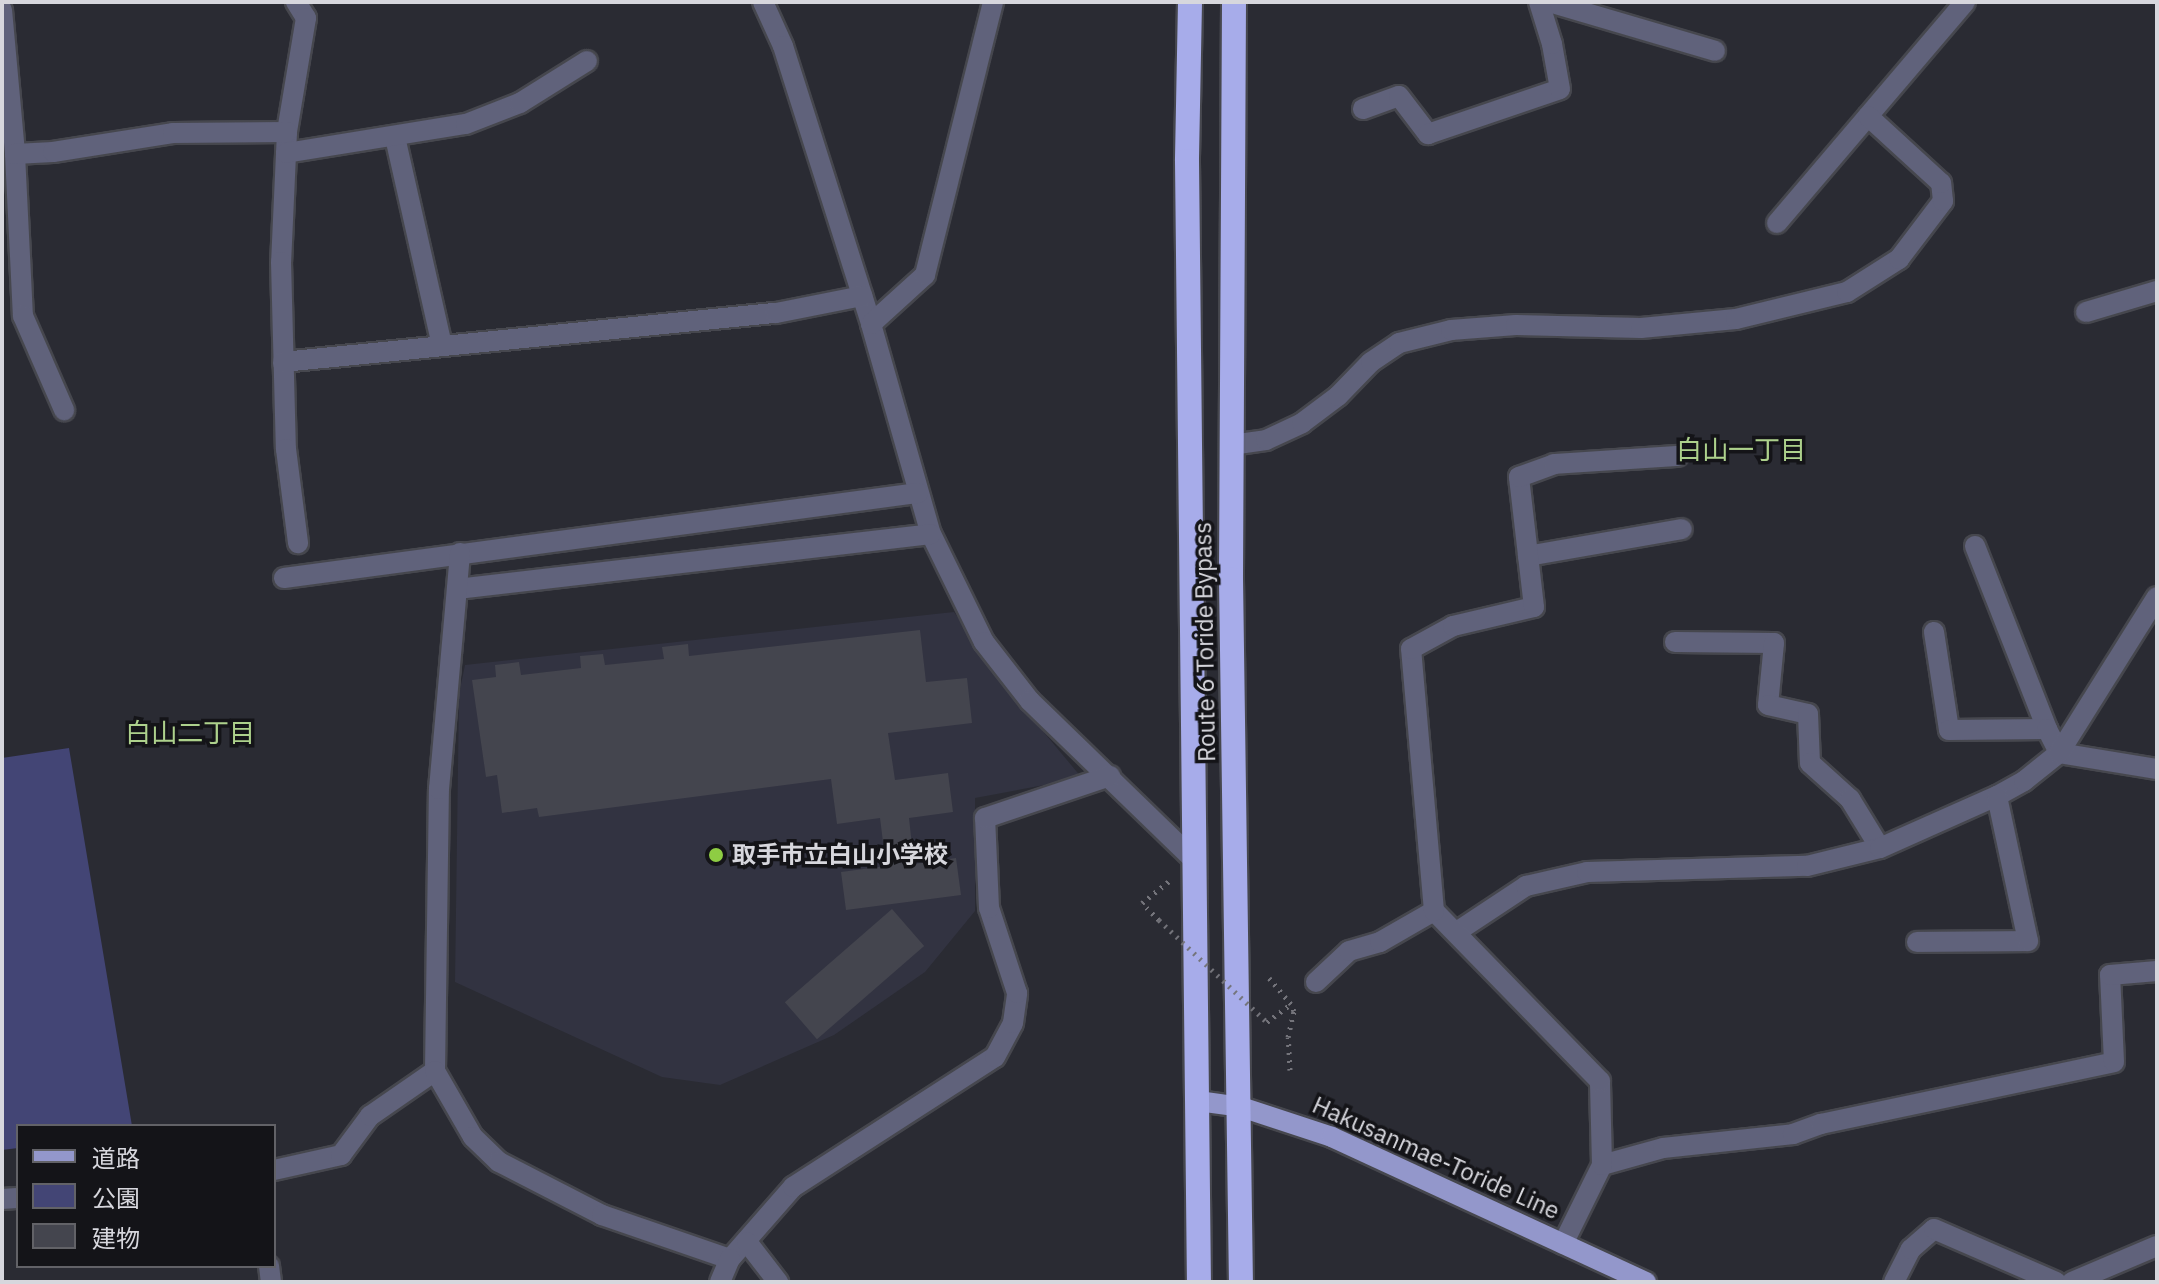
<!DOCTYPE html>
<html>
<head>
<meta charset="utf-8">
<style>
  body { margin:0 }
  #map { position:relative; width:2159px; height:1284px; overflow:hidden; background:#2a2b33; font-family:"IBM Plex Sans","Noto Sans JP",sans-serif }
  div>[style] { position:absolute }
  .built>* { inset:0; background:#323341 }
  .green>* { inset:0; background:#434575 }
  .building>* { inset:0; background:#44454e; transform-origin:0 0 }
  .path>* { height:5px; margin-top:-2.5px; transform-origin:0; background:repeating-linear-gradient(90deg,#74747b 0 2px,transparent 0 8px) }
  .roads { filter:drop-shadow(2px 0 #46474e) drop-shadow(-2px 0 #46474e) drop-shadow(0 2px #46474e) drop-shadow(0 -2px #46474e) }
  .minor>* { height:20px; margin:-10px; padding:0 10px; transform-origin:10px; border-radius:10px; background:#60627b }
  .major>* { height:20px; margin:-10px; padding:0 10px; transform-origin:10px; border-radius:10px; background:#9397cb }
  .highway>* { height:24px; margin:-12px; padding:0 12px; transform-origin:12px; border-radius:12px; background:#a7acea }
  .path-bridge>* { height:5px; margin-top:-2.5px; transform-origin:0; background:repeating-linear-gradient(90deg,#74747b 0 2px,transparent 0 8px) }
  .dots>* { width:22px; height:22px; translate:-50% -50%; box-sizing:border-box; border:4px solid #141418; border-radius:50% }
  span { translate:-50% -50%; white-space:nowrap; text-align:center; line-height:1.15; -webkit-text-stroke:7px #141418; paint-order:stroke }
  .street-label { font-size:24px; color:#d7d7dd }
  .poi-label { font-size:24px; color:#d7d7dd; font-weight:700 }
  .left { translate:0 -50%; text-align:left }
  .neighbourhood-label { font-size:26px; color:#add18c }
  .frame { position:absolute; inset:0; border:4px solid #d7d7dd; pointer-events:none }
  .legend { position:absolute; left:16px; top:1124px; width:260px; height:144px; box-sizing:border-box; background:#141418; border:2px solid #626267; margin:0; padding:10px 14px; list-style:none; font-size:24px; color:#d7d7dd }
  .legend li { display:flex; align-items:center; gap:16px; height:40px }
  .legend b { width:40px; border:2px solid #626267 }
</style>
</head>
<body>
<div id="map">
  <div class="built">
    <div style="clip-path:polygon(954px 612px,1011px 693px,1082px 778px,975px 798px,975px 911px,925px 972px,834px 1035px,720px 1085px,662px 1077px,455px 982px,459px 694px,465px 665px)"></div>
  </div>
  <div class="green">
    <div style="clip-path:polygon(69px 748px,132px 1126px,18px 1126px,18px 1148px,2px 1150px,2px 758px)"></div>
  </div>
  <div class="building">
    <div style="clip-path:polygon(920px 630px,926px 682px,967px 678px,972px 723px,888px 733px,895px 780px,948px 773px,953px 812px,909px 818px,914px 864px,956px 858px,961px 895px,846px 910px,841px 872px,886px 866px,880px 818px,837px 824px,831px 779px,539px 817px,537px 808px,502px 813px,497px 775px,486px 777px,472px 680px,496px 677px,495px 665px,519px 662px,521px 675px,581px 668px,580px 656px,603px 654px,605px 665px,664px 659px,662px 647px,688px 644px,689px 656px)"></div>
    <div style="left:892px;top:909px;width:49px;height:142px;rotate:49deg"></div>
  </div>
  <div class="path">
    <div style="left:1159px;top:920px;width:24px;rotate:-135deg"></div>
    <div style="left:1142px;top:903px;width:35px;rotate:-39deg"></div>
    <div style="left:1267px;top:1022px;width:30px;rotate:-37deg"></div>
    <div style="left:1291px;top:1004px;width:34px;rotate:-130deg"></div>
    <div style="left:1290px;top:1070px;width:33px;rotate:-93deg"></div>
    <div style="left:1288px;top:1037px;width:27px;rotate:-77deg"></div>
    <div style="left:1294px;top:1011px;width:8px;rotate:-113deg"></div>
  </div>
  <div class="roads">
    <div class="minor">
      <div style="left:296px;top:2px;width:19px;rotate:58deg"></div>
      <div style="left:306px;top:18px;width:116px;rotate:99.5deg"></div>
      <div style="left:287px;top:132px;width:130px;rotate:92.6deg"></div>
      <div style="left:281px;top:262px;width:187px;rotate:88.5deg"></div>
      <div style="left:286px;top:449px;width:95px;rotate:82.7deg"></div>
      <div style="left:763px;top:2px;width:48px;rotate:65.6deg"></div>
      <div style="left:783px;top:46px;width:292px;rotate:72.4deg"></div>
      <div style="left:871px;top:324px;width:218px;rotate:74.1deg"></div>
      <div style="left:931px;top:534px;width:120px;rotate:63.9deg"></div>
      <div style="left:984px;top:642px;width:75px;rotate:52.1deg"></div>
      <div style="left:1030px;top:701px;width:230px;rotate:44.1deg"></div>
      <div style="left:1549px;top:2px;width:173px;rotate:16.4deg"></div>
      <div style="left:2px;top:10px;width:145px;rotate:84.8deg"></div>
      <div style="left:15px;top:154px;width:162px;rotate:87.2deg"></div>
      <div style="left:23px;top:316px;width:103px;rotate:66.4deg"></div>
      <div style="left:1363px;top:109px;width:38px;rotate:-20deg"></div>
      <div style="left:1399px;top:96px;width:48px;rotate:52.7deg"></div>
      <div style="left:1428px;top:134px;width:139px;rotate:-18.8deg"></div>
      <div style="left:1560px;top:89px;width:46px;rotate:-100.1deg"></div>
      <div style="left:1552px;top:44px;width:44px;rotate:-107.2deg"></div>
      <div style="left:395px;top:137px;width:213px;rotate:77.3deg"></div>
      <div style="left:286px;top:153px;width:182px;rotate:-9.2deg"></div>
      <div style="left:466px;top:124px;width:58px;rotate:-21.3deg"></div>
      <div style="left:520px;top:103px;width:79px;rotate:-32.1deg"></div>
      <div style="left:15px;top:154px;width:38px;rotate:-3deg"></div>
      <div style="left:53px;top:152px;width:121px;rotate:-9deg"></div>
      <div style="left:173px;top:133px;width:114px;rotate:-0.5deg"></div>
      <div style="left:1777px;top:223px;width:290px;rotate:-49.6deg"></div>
      <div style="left:2086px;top:312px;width:74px;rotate:-16.5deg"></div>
      <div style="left:871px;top:324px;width:73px;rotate:-42.2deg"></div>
      <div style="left:925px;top:275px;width:281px;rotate:-76deg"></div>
      <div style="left:283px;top:362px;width:495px;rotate:-5.7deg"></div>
      <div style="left:776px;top:313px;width:88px;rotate:-11.2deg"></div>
      <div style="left:1231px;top:445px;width:35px;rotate:-8deg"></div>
      <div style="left:1266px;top:440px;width:40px;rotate:-25deg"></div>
      <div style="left:1302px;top:423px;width:45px;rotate:-36.9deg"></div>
      <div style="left:1338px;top:396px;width:47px;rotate:-45.9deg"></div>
      <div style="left:1371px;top:362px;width:34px;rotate:-34deg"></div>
      <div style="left:1399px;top:343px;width:54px;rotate:-14deg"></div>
      <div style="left:1451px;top:330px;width:65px;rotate:-4.4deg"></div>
      <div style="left:1516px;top:325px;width:125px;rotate:1.4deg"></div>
      <div style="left:1641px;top:328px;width:95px;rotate:-5.4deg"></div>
      <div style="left:1736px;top:319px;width:114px;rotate:-13.7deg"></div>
      <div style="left:1847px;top:292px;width:62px;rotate:-32.4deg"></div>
      <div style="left:1899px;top:259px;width:73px;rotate:-52.8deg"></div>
      <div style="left:1943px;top:201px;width:18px;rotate:-96deg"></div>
      <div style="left:1941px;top:183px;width:99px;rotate:-137.5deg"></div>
      <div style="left:1975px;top:546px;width:197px;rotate:68.5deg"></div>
      <div style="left:1528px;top:556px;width:156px;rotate:-9.9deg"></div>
      <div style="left:284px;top:578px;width:640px;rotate:-7.64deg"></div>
      <div style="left:457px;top:589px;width:477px;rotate:-6.6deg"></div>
      <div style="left:1934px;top:632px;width:99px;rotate:81.3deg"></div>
      <div style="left:1949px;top:730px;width:98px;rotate:-0.6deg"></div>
      <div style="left:2047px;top:729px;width:27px;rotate:63deg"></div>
      <div style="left:2059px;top:753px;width:99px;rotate:9.3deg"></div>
      <div style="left:1675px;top:642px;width:99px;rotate:0.6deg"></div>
      <div style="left:1774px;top:643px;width:62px;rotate:95.5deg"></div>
      <div style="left:1768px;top:705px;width:41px;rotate:12.7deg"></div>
      <div style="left:1808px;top:714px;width:49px;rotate:87.7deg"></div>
      <div style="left:1810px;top:763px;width:54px;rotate:42deg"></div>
      <div style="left:1850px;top:799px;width:57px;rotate:58.5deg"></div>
      <div style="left:1458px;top:931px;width:82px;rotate:-33.5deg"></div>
      <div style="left:1526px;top:886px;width:63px;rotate:-12.9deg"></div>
      <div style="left:1587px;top:872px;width:220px;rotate:-1.6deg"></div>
      <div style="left:1807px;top:866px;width:75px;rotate:-13.9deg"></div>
      <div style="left:1880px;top:848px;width:128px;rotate:-24deg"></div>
      <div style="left:1997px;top:796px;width:31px;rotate:-29deg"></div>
      <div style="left:2024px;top:781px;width:45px;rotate:-38.7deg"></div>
      <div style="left:2059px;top:753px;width:184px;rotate:-57.9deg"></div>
      <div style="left:1917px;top:942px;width:111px;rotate:-0.5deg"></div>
      <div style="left:2028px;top:941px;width:148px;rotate:-102.1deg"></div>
      <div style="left:1316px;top:982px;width:45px;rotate:-43.2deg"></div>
      <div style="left:1349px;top:951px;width:32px;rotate:-16deg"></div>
      <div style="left:1380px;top:942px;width:62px;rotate:-29.9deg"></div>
      <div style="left:435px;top:1071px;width:282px;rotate:-89.2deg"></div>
      <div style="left:439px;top:789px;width:237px;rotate:-84.9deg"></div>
      <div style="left:1602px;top:1165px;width:63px;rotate:-15.6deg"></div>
      <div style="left:1663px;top:1148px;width:131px;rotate:-6.1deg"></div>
      <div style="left:1793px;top:1134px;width:30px;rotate:-20deg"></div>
      <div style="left:1821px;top:1124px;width:299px;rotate:-11.9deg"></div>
      <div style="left:2114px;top:1062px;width:87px;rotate:-92.6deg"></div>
      <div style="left:2110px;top:975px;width:47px;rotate:-4.9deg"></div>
      <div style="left:274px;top:1170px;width:69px;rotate:-12.6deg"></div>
      <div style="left:341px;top:1155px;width:49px;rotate:-53.4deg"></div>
      <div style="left:370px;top:1116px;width:79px;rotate:-34.7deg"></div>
      <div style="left:435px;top:1071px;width:76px;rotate:60.1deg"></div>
      <div style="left:473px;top:1137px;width:36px;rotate:44deg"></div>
      <div style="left:499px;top:1162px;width:116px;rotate:27.2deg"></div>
      <div style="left:602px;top:1215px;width:135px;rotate:19deg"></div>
      <div style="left:730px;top:1259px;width:96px;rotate:-48.8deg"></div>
      <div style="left:793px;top:1187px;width:240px;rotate:-32.8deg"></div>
      <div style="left:995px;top:1057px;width:38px;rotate:-62deg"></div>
      <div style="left:1013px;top:1023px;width:30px;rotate:-82deg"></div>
      <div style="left:1017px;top:993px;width:89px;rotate:-108.2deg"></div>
      <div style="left:989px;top:908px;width:90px;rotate:-92.5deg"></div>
      <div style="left:985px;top:818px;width:132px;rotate:-18.6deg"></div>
      <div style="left:2px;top:1199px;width:16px;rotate:-4deg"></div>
      <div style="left:747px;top:1242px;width:51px;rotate:52.2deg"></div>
      <div style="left:1563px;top:1244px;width:88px;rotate:-63.7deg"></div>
      <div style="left:1602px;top:1165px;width:84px;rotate:-91.4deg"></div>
      <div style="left:1600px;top:1081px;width:238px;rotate:-134.3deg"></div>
      <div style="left:1434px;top:911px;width:263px;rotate:-95deg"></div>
      <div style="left:1411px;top:649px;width:48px;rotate:-28.7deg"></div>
      <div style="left:1453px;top:626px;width:83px;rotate:-13.2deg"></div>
      <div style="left:1534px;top:607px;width:131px;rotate:-96.6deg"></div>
      <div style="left:1519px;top:477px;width:37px;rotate:-20deg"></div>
      <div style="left:1554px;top:464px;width:124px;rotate:-3.7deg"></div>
      <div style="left:269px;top:1266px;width:16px;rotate:83deg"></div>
      <div style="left:720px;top:1282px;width:25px;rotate:-67deg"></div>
      <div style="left:1894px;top:1282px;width:37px;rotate:-63deg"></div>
      <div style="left:1911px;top:1249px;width:30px;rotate:-41deg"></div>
      <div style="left:1934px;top:1229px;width:133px;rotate:23.5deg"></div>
      <div style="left:2072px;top:1282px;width:92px;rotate:-23deg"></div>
    </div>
    <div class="major">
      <div style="left:1198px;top:1101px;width:43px;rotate:7.9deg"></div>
      <div style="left:1241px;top:1107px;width:96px;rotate:18.2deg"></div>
      <div style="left:1332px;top:1137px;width:346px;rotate:24.8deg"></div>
    </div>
    <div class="highway">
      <div style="left:1190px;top:2px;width:159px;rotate:91.1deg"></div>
      <div style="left:1187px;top:161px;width:1121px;rotate:89.39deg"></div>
      <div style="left:1234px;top:2px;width:577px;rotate:90.3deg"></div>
      <div style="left:1231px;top:579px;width:703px;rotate:89.19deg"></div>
    </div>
  </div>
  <div class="path-bridge">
    <div style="left:1159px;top:920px;width:149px;rotate:43.4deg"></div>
  </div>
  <div class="dots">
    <div style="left:716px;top:855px;background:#8ecd43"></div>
  </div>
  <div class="street-label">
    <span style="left:1205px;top:642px;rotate:-91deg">Route 6 Toride Bypass</span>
    <span style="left:1436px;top:1158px;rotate:24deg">Hakusanmae-Toride Line</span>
  </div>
  <div class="poi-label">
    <span class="left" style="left:732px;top:855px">取手市立白山小学校</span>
  </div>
  <div class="neighbourhood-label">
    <span style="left:1741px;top:450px">白山一丁目</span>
    <span style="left:190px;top:733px">白山二丁目</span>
  </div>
  <div class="frame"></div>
  <ul class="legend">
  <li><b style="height:10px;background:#9397cb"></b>道路</li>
  <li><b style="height:22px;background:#434575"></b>公園</li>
  <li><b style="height:22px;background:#44454e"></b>建物</li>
  </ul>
</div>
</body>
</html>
